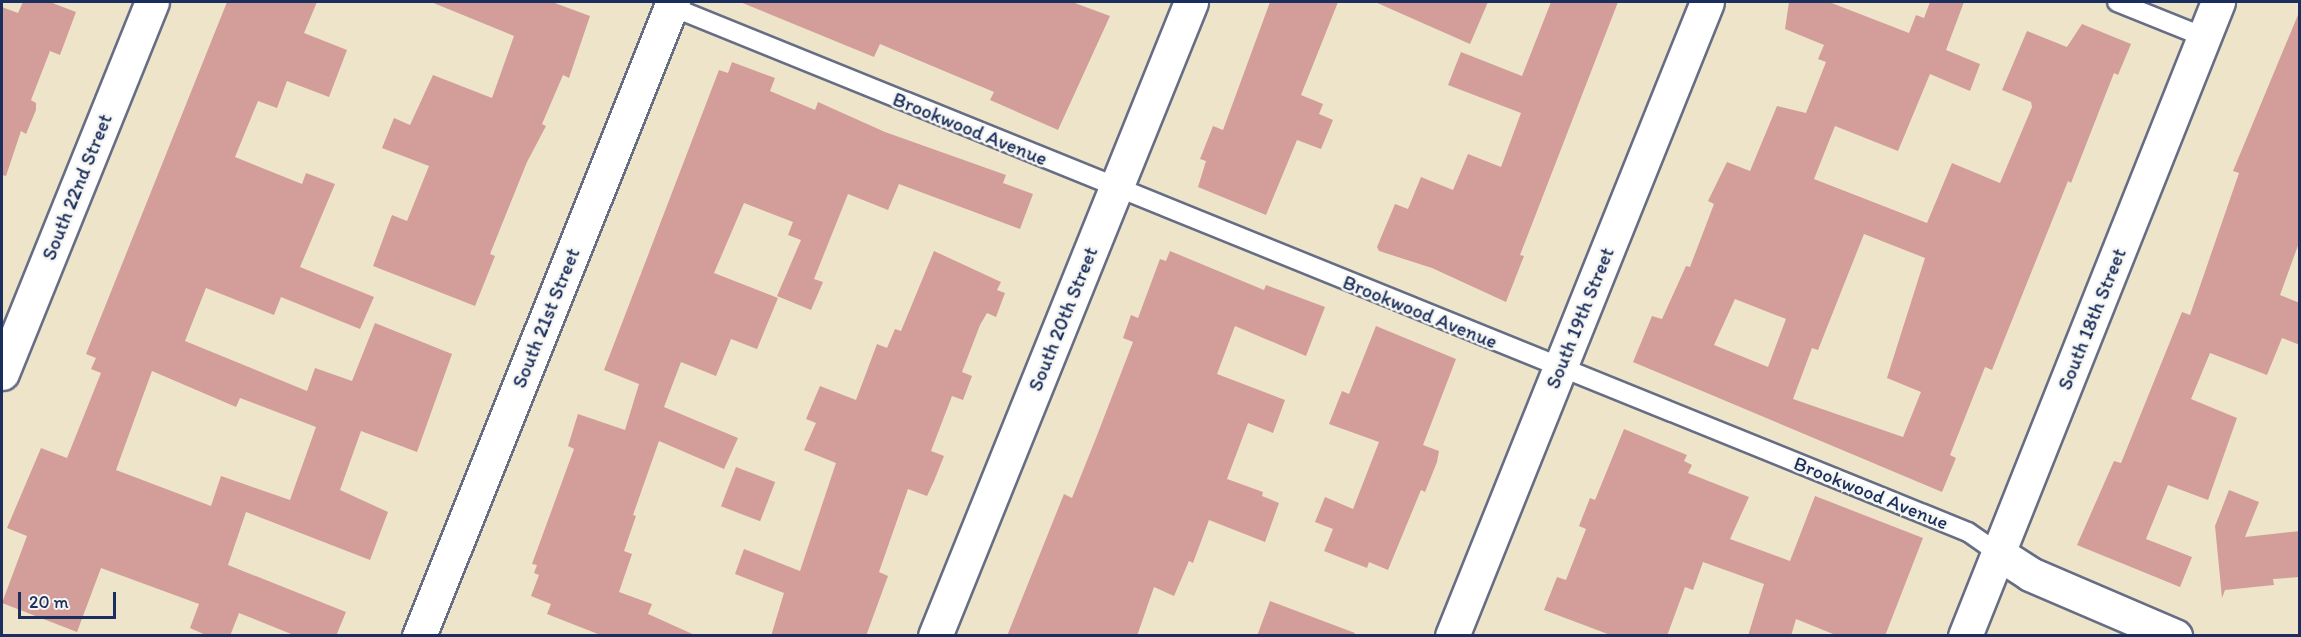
<!DOCTYPE html>
<html>
<head>
<meta charset="utf-8">
<style>
  body { margin:0 }
  #map { position:relative; width:2301px; height:637px; overflow:hidden; background:#eee4ca; font-family:Itim,sans-serif }
  div>[style] { position:absolute }
  .building>* { inset:0; background:#d39e9a; transform-origin:0 0 }
  .roads { filter:drop-shadow(2px 0 #656e84) drop-shadow(-2px 0 #656e84) drop-shadow(0 2px #656e84) drop-shadow(0 -2px #656e84) }
  .service>* { height:18px; margin:-9px; padding:0 9px; transform-origin:9px; border-radius:9px; background:#fff }
  .minor>* { height:33px; margin:-16.5px; padding:0 16.5px; transform-origin:16.5px; border-radius:16.5px; background:#fff }
  span { translate:-50% -50%; white-space:nowrap; text-align:center; line-height:1.15; -webkit-text-stroke:5px #f6f6f2; paint-order:stroke }
  .street-label { font-size:20px; color:#1b2f5e }
  .frame { position:absolute; inset:0; border:3px solid #1b2f5e; pointer-events:none }
  .scale { position:absolute; left:18px; top:592px; width:98px; height:27px; box-sizing:border-box; border:3px solid #1b2f5e; border-top:0; padding-left:8px; font-size:18px; line-height:21px; white-space:nowrap; color:#1b2f5e; -webkit-text-stroke:4px #f6f6f2; paint-order:stroke }
</style>
</head>
<body>
<div id="map">
  <div class="building">
    <div style="clip-path:polygon(23px 2px,50px 2px,76px 12px,60px 55px,50px 51px,31px 100px,36px 103px,36px 110px,26px 134px,21px 131px,6px 176px,2px 175px,2px 7px,18px 13px)"></div>
    <div style="clip-path:polygon(evenodd,227px 2px,317px 2px,304px 33px,347px 50px,329px 97px,287px 81px,277px 108px,258px 101px,235px 157px,302px 184px,306px 173px,335px 184px,300px 267px,374px 297px,360px 329px,281px 297px,274px 315px,206px 288px,185px 341px,307px 391px,315px 368px,352px 381px,375px 323px,452px 354px,417px 452px,361px 431px,340px 490px,388px 512px,370px 560px,246px 512px,228px 565px,346px 612px,336px 636px,296px 636px,239px 613px,230px 636px,208px 636px,190px 628px,199px 604px,101px 568px,77px 632px,2px 603px,27px 536px,7px 528px,41px 448px,67px 458px,101px 373px,91px 369px,96px 358px,86px 354px,227px 2px,152px 371px,236px 407px,240px 398px,316px 427px,290px 500px,221px 476px,211px 506px,116px 470px,152px 371px)"></div>
    <div style="clip-path:polygon(431px 2px,552px 2px,590px 16px,569px 78px,563px 75px,542px 124px,546px 126px,527px 162px,490px 254px,495px 256px,475px 306px,373px 266px,392px 215px,407px 221px,429px 166px,382px 148px,394px 118px,410px 125px,433px 75px,492px 98px,514px 36px)"></div>
    <div style="clip-path:polygon(740px 2px,1072px 2px,1110px 16px,1058px 130px,990px 100px,994px 92px,880px 44px,874px 57px)"></div>
    <div style="clip-path:polygon(1270px 2px,1338px 2px,1301px 95px,1323px 104px,1319px 114px,1333px 120px,1321px 149px,1297px 140px,1266px 215px,1198px 187px,1206px 161px,1200px 159px,1213px 126px,1223px 130px)"></div>
    <div style="clip-path:polygon(1375px 2px,1488px 2px,1470px 44px)"></div>
    <div style="clip-path:polygon(1551px 2px,1618px 2px,1520px 255px,1524px 256px,1506px 302px,1432px 268px,1379px 251px,1377px 247px,1395px 204px,1408px 209px,1421px 177px,1453px 190px,1468px 154px,1501px 167px,1521px 113px,1448px 85px,1461px 52px,1522px 76px)"></div>
    <div style="clip-path:polygon(evenodd,1789px 2px,1829px 2px,1909px 33px,1916px 15px,1924px 18px,1930px 2px,1964px 2px,1946px 50px,1980px 64px,1970px 91px,1930px 74px,1898px 151px,1835px 126px,1814px 179px,1927px 223px,1952px 163px,2000px 183px,2032px 107px,2031px 102px,2002px 90px,2027px 31px,2067px 47px,2082px 24px,2131px 44px,2118px 75px,2114px 73px,2071px 183px,2068px 181px,1992px 370px,1985px 367px,1950px 455px,1956px 458px,1942px 492px,1633px 362px,1652px 316px,1662px 319px,1686px 266px,1690px 267px,1714px 204px,1708px 201px,1727px 162px,1750px 171px,1777px 106px,1806px 113px,1826px 62px,1818px 59px,1824px 45px,1785px 29px,1789px 2px,1864px 234px,1925px 258px,1887px 378px,1921px 392px,1903px 437px,1793px 399px,1812px 348px,1818px 350px,1864px 234px,1789px 2px,1735px 299px,1786px 319px,1768px 367px,1714px 345px,1735px 299px)"></div>
    <div style="clip-path:polygon(2300px 10px,2300px 240px,2280px 295px,2300px 303px,2300px 345px,2282px 338px,2267px 375px,2210px 353px,2191px 399px,2237px 418px,2208px 500px,2168px 485px,2146px 539px,2192px 557px,2180px 587px,2077px 545px,2114px 461px,2121px 463px,2182px 312px,2190px 315px,2239px 173px,2233px 171px)"></div>
    <div style="clip-path:polygon(732px 62px,775px 78px,770px 91px,815px 110px,818px 102px,885px 132px,1006px 175px,1003px 183px,1033px 194px,1020px 229px,899px 184px,888px 210px,848px 194px,814px 279px,823px 282px,811px 310px,777px 296px,801px 240px,788px 235px,793px 222px,744px 203px,714px 273px,778px 298px,757px 349px,731px 339px,716px 376px,681px 362px,664px 407px,738px 438px,724px 469px,659px 441px,633px 515px,636px 516px,624px 551px,632px 554px,619px 592px,652px 604px,648px 614px,697px 636px,603px 636px,547px 614px,551px 604px,531px 596px,539px 575px,534px 573px,537px 565px,532px 564px,574px 449px,568px 446px,578px 414px,625px 430px,639px 384px,604px 370px,719px 70px,728px 73px)"></div>
    <div style="clip-path:polygon(934px 251px,1001px 282px,997px 290px,1005px 293px,996px 317px,987px 313px,980px 325px,962px 372px,972px 376px,963px 400px,952px 396px,931px 451px,944px 456px,934px 481px,927px 496px,908px 489px,879px 572px,888px 576px,866px 636px,771px 636px,784px 593px,735px 574px,744px 549px,800px 571px,836px 463px,804px 450px,816px 423px,806px 419px,820px 386px,856px 400px,877px 344px,887px 348px,895px 329px,901px 331px)"></div>
    <div style="clip-path:polygon(1170px 251px,1264px 290px,1266px 285px,1325px 307px,1306px 356px,1235px 326px,1217px 374px,1285px 400px,1273px 433px,1248px 423px,1227px 479px,1263px 492px,1262px 496px,1279px 503px,1265px 542px,1209px 520px,1193px 563px,1189px 561px,1174px 596px,1154px 587px,1137px 636px,1007px 636px,1064px 494px,1072px 498px,1096px 438px,1133px 342px,1123px 338px,1131px 315px,1138px 318px,1160px 259px,1166px 261px)"></div>
    <div style="clip-path:polygon(1376px 326px,1456px 359px,1423px 445px,1439px 451px,1437px 462px,1425px 492px,1421px 490px,1388px 570px,1369px 562px,1367px 568px,1324px 551px,1333px 529px,1315px 522px,1325px 497px,1353px 509px,1379px 442px,1329px 424px,1342px 391px,1349px 394px)"></div>
    <div style="clip-path:polygon(1624px 429px,1687px 455px,1684px 461px,1692px 465px,1688px 473px,1749px 497px,1730px 539px,1790px 561px,1815px 496px,1923px 538px,1885px 636px,1838px 636px,1796px 619px,1791px 636px,1748px 636px,1764px 584px,1703px 562px,1693px 590px,1685px 587px,1667px 636px,1613px 636px,1544px 610px,1557px 577px,1566px 580px,1586px 529px,1579px 526px,1590px 498px,1595px 500px)"></div>
    <div style="left:736px;top:467px;width:42px;height:42px;rotate:21deg"></div>
    <div style="clip-path:polygon(2229px 490px,2259px 502px,2245px 537px,2300px 531px,2300px 577px,2273px 579px,2274px 585px,2225px 590px,2222px 598px,2215px 526px)"></div>
    <div style="clip-path:polygon(1270px 601px,1355px 633px,1354px 636px,1257px 636px)"></div>
  </div>
  <div class="roads">
    <div class="service">
      <div style="left:2117px;top:2px;width:94px;rotate:21.9deg"></div>
      <div style="left:665px;top:4px;width:1406px;rotate:22.06deg"></div>
      <div style="left:1968px;top:532px;width:37px;rotate:35deg"></div>
    </div>
    <div class="minor">
      <div style="left:2px;top:373px;width:400px;rotate:-68deg"></div>
      <div style="left:1998px;top:553px;width:38px;rotate:33deg"></div>
      <div style="left:2030px;top:574px;width:158px;rotate:23.2deg"></div>
      <div style="left:419px;top:636px;width:683px;rotate:-68.17deg"></div>
      <div style="left:935px;top:636px;width:684px;rotate:-68.01deg"></div>
      <div style="left:1452px;top:636px;width:683px;rotate:-68.09deg"></div>
      <div style="left:1965px;top:636px;width:683px;rotate:-68.25deg"></div>
    </div>
  </div>
  <div class="street-label">
    <span style="left:970px;top:129px;rotate:22deg">Brookwood Avenue</span>
    <span style="left:77px;top:187px;rotate:-68deg">South 22nd Street</span>
    <span style="left:1420px;top:312px;rotate:22deg">Brookwood Avenue</span>
    <span style="left:546px;top:318px;rotate:-68deg">South 21st Street</span>
    <span style="left:1580px;top:318px;rotate:-68deg">South 19th Street</span>
    <span style="left:1063px;top:319px;rotate:-68deg">South 20th Street</span>
    <span style="left:2092px;top:319px;rotate:-68deg">South 18th Street</span>
    <span style="left:1871px;top:493px;rotate:22deg">Brookwood Avenue</span>
  </div>
  <div class="frame"></div>
  <div class="scale">20 m</div>
</div>
</body>
</html>
